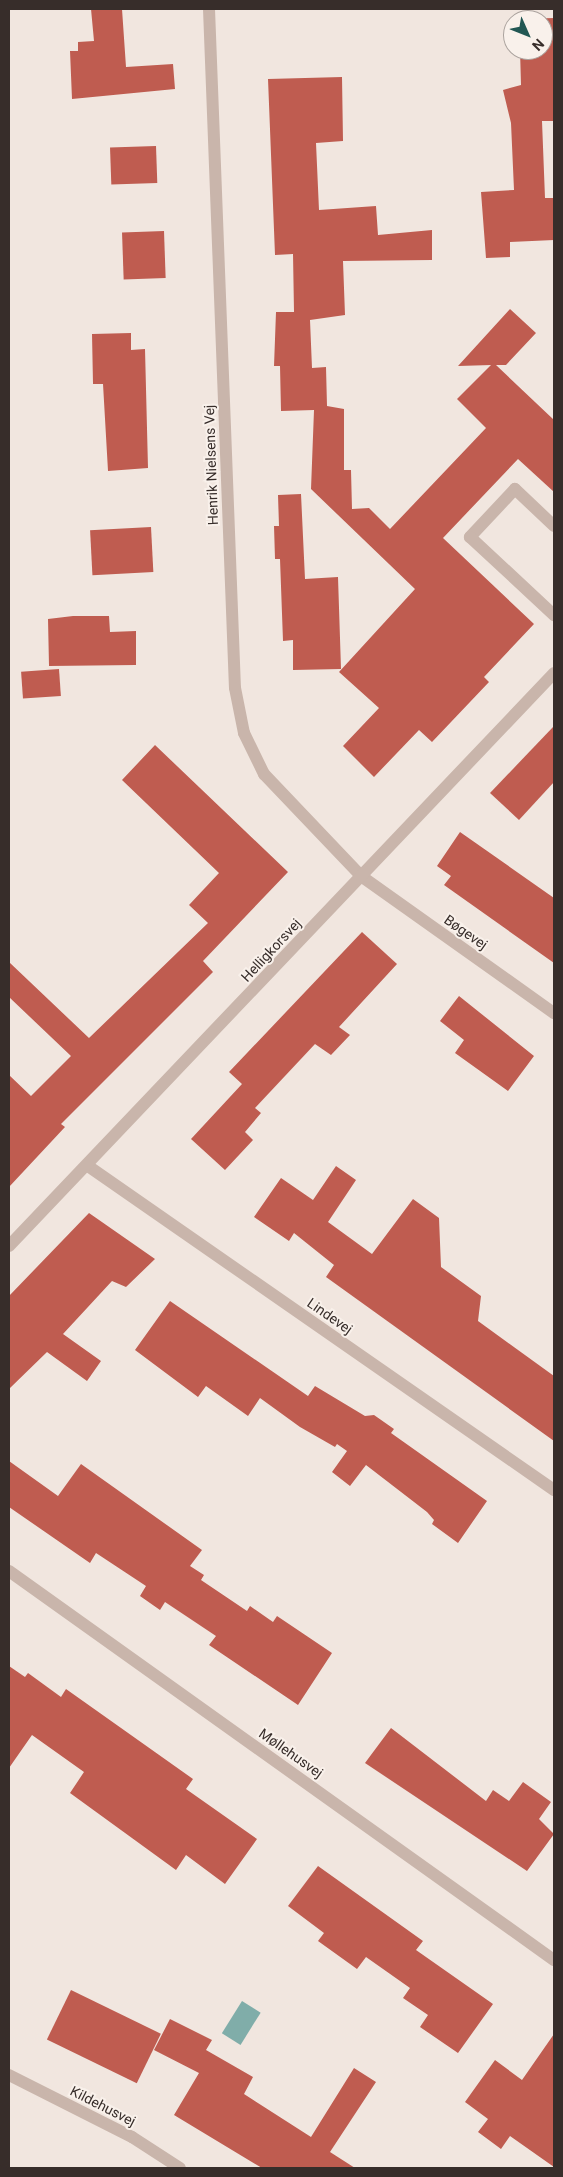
<!DOCTYPE html>
<html>
<head>
<meta charset="utf-8">
<style>
  body { margin:0 }
  #map { position:relative; width:563px; height:2177px; overflow:hidden; background:#f1e6df; font-family:Roboto,sans-serif }
  div>[style] { position:absolute }
  .water>* { inset:0; background:#80ada9; transform-origin:0 0 }
  .building>* { inset:0; background:#bf5c50; transform-origin:0 0 }
  .service>* { height:12px; margin:-6px; padding:0 6px; transform-origin:6px; border-radius:6px; background:#c9b5ab }
  .minor>* { height:12px; margin:-6px; padding:0 6px; transform-origin:6px; border-radius:6px; background:#c9b5ab }
  .tertiary>* { height:12px; margin:-6px; padding:0 6px; transform-origin:6px; border-radius:6px; background:#c9b5ab }
  span { translate:-50% -50%; white-space:nowrap; text-align:center; line-height:1.15; -webkit-text-stroke:4px #f9f1eb; paint-order:stroke }
  .street-label { font-size:14px; color:#372d2a }
  .frame { position:absolute; inset:0; border:10px solid #372d2a; pointer-events:none }
  .north { position:absolute; left:503px; top:10px; width:50px; height:50px; box-sizing:border-box; background:#f9f1eb; border:1px solid #aba39e; border-radius:50%; rotate:134deg; font-size:14px; font-weight:700; line-height:20px; text-align:center; color:#372d2a }
  .north::after { content:''; display:block; margin:auto; width:18px; height:22px; background:#225753; clip-path:polygon(50% 0,100% 100%,50% 72%,0 100%) }
</style>
</head>
<body>
<div id="map">
  <div class="water">
    <div style="left:242px;top:2001px;width:22px;height:38px;rotate:32deg"></div>
  </div>
  <div class="building">
    <div style="clip-path:polygon(91px 9px,122px 9px,126px 67px,173px 64px,175px 89px,72px 99px,70px 51px,78px 51px,78px 42px,94px 41px)"></div>
    <div style="clip-path:polygon(554px 18px,554px 121px,542px 121px,545px 198px,554px 198px,554px 240px,510px 242px,510px 257px,486px 258px,481px 192px,514px 190px,511px 123px,503px 90px,521px 85px,520px 50px,543px 50px,543px 20px,520px 19px)"></div>
    <div style="clip-path:polygon(342px 77px,343px 141px,316px 143px,319px 210px,376px 206px,378px 235px,432px 230px,432px 260px,343px 261px,345px 315px,310px 320px,312px 368px,326px 367px,327px 406px,344px 409px,344px 470px,351px 470px,352px 509px,369px 508px,390px 529px,486px 428px,457px 399px,491px 365px,458px 366px,510px 309px,536px 333px,506px 365px,496px 365px,554px 420px,554px 492px,518px 459px,443px 538px,534px 624px,484px 677px,489px 682px,432px 742px,419px 730px,374px 777px,343px 746px,379px 708px,339px 672px,415px 589px,311px 489px,314px 410px,281px 411px,280px 366px,274px 366px,276px 312px,294px 312px,293px 254px,275px 255px,268px 79px)"></div>
    <div style="left:156px;top:146px;width:37px;height:46px;rotate:88deg"></div>
    <div style="left:164px;top:231px;width:47px;height:42px;rotate:88deg"></div>
    <div style="clip-path:polygon(131px 333px,131px 350px,145px 349px,148px 468px,108px 471px,103px 384px,93px 384px,92px 334px)"></div>
    <div style="clip-path:polygon(301px 494px,305px 579px,338px 577px,341px 669px,293px 670px,293px 640px,283px 641px,280px 559px,275px 559px,274px 526px,279px 526px,278px 495px)"></div>
    <div style="left:151px;top:527px;width:45px;height:61px;rotate:87deg"></div>
    <div style="clip-path:polygon(73px 616px,109px 616px,110px 632px,136px 631px,136px 665px,49px 666px,48px 619px)"></div>
    <div style="left:59px;top:669px;width:27px;height:38px;rotate:86deg"></div>
    <div style="clip-path:polygon(554px 726px,554px 782px,519px 820px,490px 793px)"></div>
    <div style="clip-path:polygon(155px 745px,288px 872px,203px 961px,213px 972px,61px 1124px,65px 1127px,9px 1187px,9px 1075px,31px 1096px,71px 1056px,9px 997px,9px 962px,89px 1038px,208px 923px,189px 905px,219px 873px,122px 780px)"></div>
    <div style="clip-path:polygon(460px 832px,554px 898px,554px 963px,444px 885px,451px 876px,437px 866px)"></div>
    <div style="clip-path:polygon(362px 932px,397px 964px,339px 1027px,350px 1035px,331px 1055px,315px 1044px,255px 1108px,261px 1113px,245px 1132px,253px 1140px,225px 1170px,191px 1139px,242px 1084px,229px 1072px)"></div>
    <div style="clip-path:polygon(459px 996px,534px 1056px,508px 1091px,455px 1053px,464px 1040px,440px 1021px)"></div>
    <div style="clip-path:polygon(336px 1166px,356px 1180px,328px 1222px,372px 1254px,413px 1199px,439px 1218px,441px 1267px,481px 1296px,478px 1321px,554px 1376px,554px 1441px,326px 1277px,334px 1265px,294px 1233px,289px 1241px,254px 1217px,281px 1178px,313px 1200px)"></div>
    <div style="clip-path:polygon(89px 1213px,155px 1259px,126px 1287px,112px 1281px,63px 1334px,101px 1361px,87px 1381px,47px 1352px,9px 1389px,9px 1296px)"></div>
    <div style="clip-path:polygon(170px 1301px,308px 1396px,315px 1386px,365px 1416px,374px 1415px,394px 1429px,391px 1433px,487px 1501px,458px 1543px,432px 1524px,434px 1520px,427px 1512px,366px 1465px,350px 1486px,332px 1472px,347px 1451px,337px 1444px,335px 1447px,300px 1427px,260px 1398px,248px 1416px,206px 1386px,198px 1397px,135px 1350px)"></div>
    <div style="clip-path:polygon(9px 1461px,58px 1496px,81px 1464px,202px 1550px,190px 1566px,204px 1575px,201px 1580px,247px 1611px,250px 1606px,273px 1622px,277px 1616px,332px 1653px,298px 1705px,209px 1645px,216px 1636px,165px 1602px,160px 1610px,140px 1596px,146px 1586px,96px 1553px,90px 1563px,9px 1507px)"></div>
    <div style="clip-path:polygon(9px 1666px,25px 1677px,28px 1673px,61px 1697px,66px 1689px,193px 1779px,186px 1789px,257px 1839px,225px 1884px,186px 1855px,176px 1870px,70px 1793px,84px 1772px,32px 1735px,9px 1768px)"></div>
    <div style="clip-path:polygon(391px 1728px,486px 1801px,493px 1790px,509px 1801px,523px 1782px,551px 1802px,539px 1819px,554px 1834px,527px 1871px,365px 1763px)"></div>
    <div style="clip-path:polygon(318px 1866px,423px 1941px,416px 1950px,493px 2004px,458px 2053px,420px 2027px,428px 2015px,403px 1998px,410px 1988px,366px 1957px,357px 1969px,318px 1941px,324px 1933px,288px 1906px)"></div>
    <div style="left:71px;top:1990px;width:100px;height:55px;rotate:26deg"></div>
    <div style="clip-path:polygon(170px 2019px,212px 2040px,206px 2050px,253px 2077px,244px 2094px,311px 2137px,354px 2068px,376px 2082px,330px 2152px,355px 2168px,262px 2168px,174px 2115px,199px 2073px,154px 2050px)"></div>
    <div style="clip-path:polygon(554px 2034px,554px 2167px,510px 2136px,501px 2149px,478px 2132px,488px 2119px,465px 2102px,495px 2060px,522px 2080px)"></div>
  </div>
  <div class="service">
    <div style="left:554px;top:526px;width:54px;rotate:-136.5deg"></div>
    <div style="left:515px;top:489px;width:66px;rotate:133.2deg"></div>
    <div style="left:470px;top:537px;width:115px;rotate:42.9deg"></div>
  </div>
  <div class="minor">
    <div style="left:209px;top:9px;width:679px;rotate:87.81deg"></div>
    <div style="left:235px;top:688px;width:46px;rotate:78.7deg"></div>
    <div style="left:244px;top:733px;width:46px;rotate:64deg"></div>
    <div style="left:264px;top:774px;width:141px;rotate:46.4deg"></div>
    <div style="left:361px;top:876px;width:237px;rotate:35.4deg"></div>
    <div style="left:88px;top:1166px;width:568px;rotate:34.81deg"></div>
    <div style="left:9px;top:1246px;width:791px;rotate:-46.43deg"></div>
    <div style="left:9px;top:2075px;width:138px;rotate:26.8deg"></div>
    <div style="left:132px;top:2137px;width:57px;rotate:32.9deg"></div>
  </div>
  <div class="tertiary">
    <div style="left:9px;top:1571px;width:670px;rotate:35.52deg"></div>
  </div>
  <div class="street-label">
    <span style="left:211px;top:465px;rotate:-92deg">Henrik Nielsens Vej</span>
    <span style="left:466px;top:932px;rotate:35deg">Bøgevej</span>
    <span style="left:271px;top:950px;rotate:-47deg">Helligkorsvej</span>
    <span style="left:330px;top:1316px;rotate:35deg">Lindevej</span>
    <span style="left:291px;top:1753px;rotate:35deg">Møllehusvej</span>
    <span style="left:103px;top:2106px;rotate:27deg">Kildehusvej</span>
  </div>
  <div class="frame"></div>
  <div class="north">N</div>
</div>
</body>
</html>
